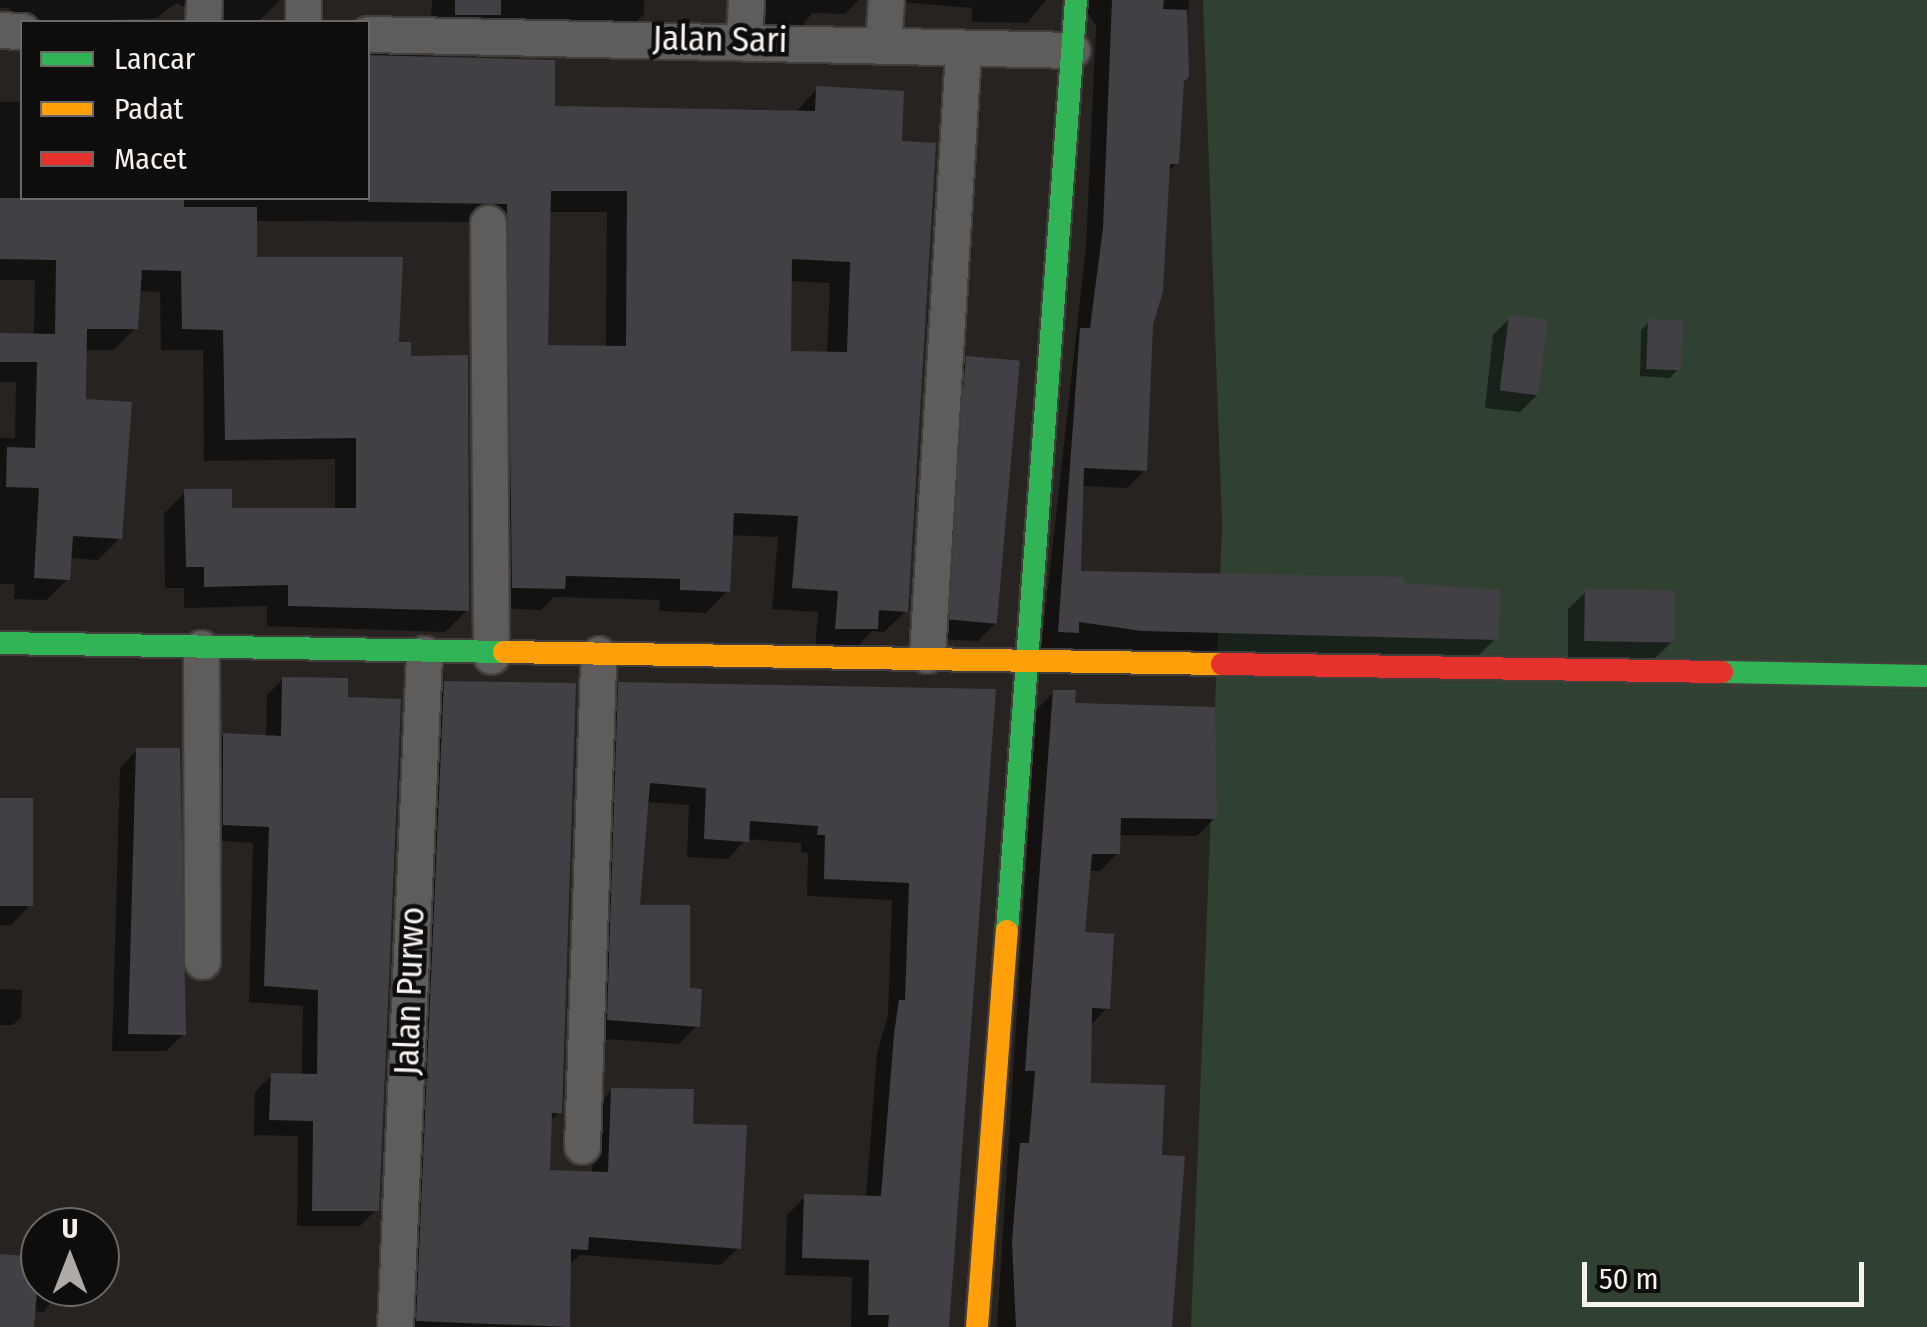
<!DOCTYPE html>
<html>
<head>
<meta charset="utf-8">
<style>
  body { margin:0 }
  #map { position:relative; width:1927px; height:1327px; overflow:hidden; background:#262321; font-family:"Fira Sans Condensed",sans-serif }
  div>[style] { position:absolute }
  .green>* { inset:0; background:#304031 }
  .shadow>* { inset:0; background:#0007 }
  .building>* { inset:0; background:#424045; transform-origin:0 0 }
  .roads { filter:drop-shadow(2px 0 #413e3c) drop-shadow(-2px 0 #413e3c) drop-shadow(0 2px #413e3c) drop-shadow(0 -2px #413e3c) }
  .street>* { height:35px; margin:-17.5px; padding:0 17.5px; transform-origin:17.5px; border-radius:17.5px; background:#5e5d5c }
  .fast>* { height:22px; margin:-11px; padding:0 11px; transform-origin:11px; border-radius:11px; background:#30b455 }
  .slow>* { height:22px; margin:-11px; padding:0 11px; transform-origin:11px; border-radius:11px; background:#ff9f0a }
  .jam>* { height:22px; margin:-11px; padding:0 11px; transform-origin:11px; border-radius:11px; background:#e5322d }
  span { translate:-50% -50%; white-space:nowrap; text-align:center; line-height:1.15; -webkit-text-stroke:9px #0f0d0c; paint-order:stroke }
  .street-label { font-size:35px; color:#f5f2f0 }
  .legend { position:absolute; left:20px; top:20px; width:350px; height:180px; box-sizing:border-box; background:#0f0d0c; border:2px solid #6b6967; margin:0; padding:12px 18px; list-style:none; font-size:30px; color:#f5f2f0 }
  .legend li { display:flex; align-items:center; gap:20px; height:50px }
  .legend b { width:50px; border:2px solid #6b6967 }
  .north { position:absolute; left:20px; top:1207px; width:100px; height:100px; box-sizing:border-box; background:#0f0d0c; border:2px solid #6b6967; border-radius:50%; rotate:0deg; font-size:28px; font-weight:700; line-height:40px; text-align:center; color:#f5f2f0 }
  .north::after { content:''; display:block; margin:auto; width:35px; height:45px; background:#adaaa8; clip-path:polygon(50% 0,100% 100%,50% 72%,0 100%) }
  .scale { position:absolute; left:1582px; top:1262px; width:282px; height:45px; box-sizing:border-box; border:5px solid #f5f2f0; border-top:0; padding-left:12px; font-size:30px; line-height:35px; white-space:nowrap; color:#f5f2f0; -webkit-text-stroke:8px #0f0d0c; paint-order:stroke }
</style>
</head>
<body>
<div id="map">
  <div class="green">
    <div style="clip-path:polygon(1203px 0,1927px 0,1927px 1327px,1191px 1327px,1222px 526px)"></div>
  </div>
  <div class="shadow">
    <div style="clip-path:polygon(0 0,280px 0,258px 22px,209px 22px,177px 3px,156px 18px,9px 25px,10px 8px,0 8px)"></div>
    <div style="clip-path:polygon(432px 0,644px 0,644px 14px,619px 40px,430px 39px)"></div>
    <div style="clip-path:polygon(749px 0,859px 0,845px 14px,812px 13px,794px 37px,750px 36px)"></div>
    <div style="clip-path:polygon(876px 0,1046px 0,1027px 23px,972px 22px,972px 8px)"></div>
    <div style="clip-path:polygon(1078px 0,1189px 0,1177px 163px,1167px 173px,1151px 325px,1145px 470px,1127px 488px,1081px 486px,1078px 574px,1401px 586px,1495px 639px,1478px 656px,1041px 649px,1086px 247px,1096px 25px)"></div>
    <div style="clip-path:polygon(evenodd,368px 53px,553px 62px,553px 108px,795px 113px,817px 89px,899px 144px,906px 611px,884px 632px,872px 631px,854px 650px,815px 649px,818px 612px,772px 609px,778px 537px,730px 535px,727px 591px,706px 613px,659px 611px,660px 600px,554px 597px,541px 610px,491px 608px,486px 224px,466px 222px,254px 221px,255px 260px,397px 344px,467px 610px,445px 632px,267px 626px,267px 606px,184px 608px,184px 588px,165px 588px,164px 514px,185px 492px,230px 511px,335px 511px,335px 459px,204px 461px,203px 350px,161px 350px,160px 292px,138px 291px,135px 328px,114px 350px,84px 350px,84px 401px,120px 538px,98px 560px,69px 558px,68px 579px,46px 600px,14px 599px,15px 584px,0 584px,0 438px,15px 438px,16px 382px,0 382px,0 335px,34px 336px,35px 280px,0 280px,0 102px,22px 102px,22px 198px,368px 198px,368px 53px,548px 212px,607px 212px,606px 348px,545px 347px,548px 212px,368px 53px,789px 281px,830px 283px,827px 354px,788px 354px,789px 281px)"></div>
    <div style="clip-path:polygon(1510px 318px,1538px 394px,1520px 412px,1485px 408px,1493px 335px)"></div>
    <div style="clip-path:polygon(1649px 322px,1678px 369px,1670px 378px,1640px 376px,1641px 330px)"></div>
    <div style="clip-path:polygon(967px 359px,998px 621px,978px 641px,931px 639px,947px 379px)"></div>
    <div style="clip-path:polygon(1586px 592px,1672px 642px,1654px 659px,1568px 658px,1568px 609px)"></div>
    <div style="clip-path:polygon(283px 679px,376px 1210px,360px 1226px,297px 1226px,298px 1136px,254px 1135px,255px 1092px,272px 1075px,302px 1076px,303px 1006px,249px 1002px,253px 843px,208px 840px,207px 751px,224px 735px,266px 737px,267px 695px)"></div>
    <div style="clip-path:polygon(445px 684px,559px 1112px,549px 1122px,547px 1172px,592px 1174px,594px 1108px,612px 1090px,691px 1126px,739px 1247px,721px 1265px,580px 1255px,568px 1266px,567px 1327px,400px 1327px,427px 702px)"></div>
    <div style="clip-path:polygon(619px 685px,993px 691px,948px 1327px,851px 1327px,852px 1277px,785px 1275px,787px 1215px,805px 1197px,866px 1198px,877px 1054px,888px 1015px,892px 900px,807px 896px,808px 853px,801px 852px,801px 843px,746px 839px,728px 859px,687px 857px,689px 805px,646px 802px,637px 908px,687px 990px,697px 1026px,679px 1044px,590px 1038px,601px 703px)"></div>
    <div style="clip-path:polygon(1054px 692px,1215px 818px,1197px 836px,1118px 835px,1118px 853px,1100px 871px,1088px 871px,1082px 934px,1107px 1008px,1089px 1027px,1088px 1085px,1159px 1157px,1170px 1327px,997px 1327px,1036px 710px)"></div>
    <div style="clip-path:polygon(137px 750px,184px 1034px,166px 1051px,112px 1051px,120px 768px)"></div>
    <div style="clip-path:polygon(0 801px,31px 904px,11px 925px,0 925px)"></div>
    <div style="clip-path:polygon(0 989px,22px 990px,21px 1017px,13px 1025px,0 1025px)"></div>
    <div style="clip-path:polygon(0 1260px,40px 1260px,40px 1287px,61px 1287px,44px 1312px,33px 1311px,31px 1327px,0 1327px)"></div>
  </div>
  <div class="building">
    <div style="left:455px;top:0;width:46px;height:15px"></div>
    <div style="clip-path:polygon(1112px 0,1164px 0,1163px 9px,1187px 10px,1189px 77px,1184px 81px,1179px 164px,1170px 164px,1163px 291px,1153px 325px,1147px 471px,1084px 468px,1081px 571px,1404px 577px,1404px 583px,1501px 590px,1498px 640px,1142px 631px,1079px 622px,1079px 633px,1058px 632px,1080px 328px,1090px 328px,1103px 228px)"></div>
    <div style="clip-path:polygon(evenodd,368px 55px,555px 60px,555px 106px,815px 111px,816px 86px,904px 91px,902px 141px,936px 143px,908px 612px,879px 610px,878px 629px,835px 629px,838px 591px,792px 588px,798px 516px,734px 513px,730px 592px,680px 590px,680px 579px,566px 576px,565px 589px,512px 588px,507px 204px,368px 202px,368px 55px,551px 191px,627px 191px,626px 346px,548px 345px,551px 191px,368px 55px,792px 259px,850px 262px,847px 352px,791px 351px,792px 259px)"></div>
    <div style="clip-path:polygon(0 198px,184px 198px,184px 207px,257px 207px,257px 257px,403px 257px,399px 342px,411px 342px,411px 356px,468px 355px,469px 611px,288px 606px,288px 585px,204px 587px,204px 567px,186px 567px,184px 489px,232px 489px,232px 508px,356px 508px,356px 438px,225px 440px,223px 330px,182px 329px,181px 271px,142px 270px,138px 329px,87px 329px,86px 399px,132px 402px,122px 539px,73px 536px,70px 580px,34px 578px,39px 488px,6px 487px,7px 447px,35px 448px,37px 362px,0 362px,0 333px,55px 334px,56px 260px,0 259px)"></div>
    <div style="left:1509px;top:315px;width:39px;height:76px;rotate:7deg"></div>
    <div style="left:1648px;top:319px;width:35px;height:50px;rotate:2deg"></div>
    <div style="left:966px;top:356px;width:54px;height:264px;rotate:5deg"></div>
    <div style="left:1585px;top:589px;width:90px;height:52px;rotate:1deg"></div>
    <div style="clip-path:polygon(282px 677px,348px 678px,348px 697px,401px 699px,379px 1211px,312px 1211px,313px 1121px,269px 1120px,271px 1073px,317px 1074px,318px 990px,264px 986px,269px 827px,223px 825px,223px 733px,281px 736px)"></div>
    <div style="clip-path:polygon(444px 681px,576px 683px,562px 1113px,552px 1113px,550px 1170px,608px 1172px,611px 1088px,694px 1089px,693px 1124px,747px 1125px,741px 1249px,589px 1237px,588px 1250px,571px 1249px,570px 1327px,416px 1321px)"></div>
    <div style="clip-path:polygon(618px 682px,996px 689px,949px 1327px,888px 1327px,889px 1315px,868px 1315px,869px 1260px,802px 1258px,804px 1194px,881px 1196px,894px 1034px,899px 1000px,905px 1000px,909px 883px,824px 879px,825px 835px,817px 835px,818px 826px,750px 821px,749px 842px,704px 839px,706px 788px,650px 783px,640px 905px,690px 905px,690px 988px,702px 989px,700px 1027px,607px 1020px)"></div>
    <div style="clip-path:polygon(1053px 690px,1076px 690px,1075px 703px,1215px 707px,1217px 819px,1121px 818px,1120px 854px,1092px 854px,1085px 932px,1114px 934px,1110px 1009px,1092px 1008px,1091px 1083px,1165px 1085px,1162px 1155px,1185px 1156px,1172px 1327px,1016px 1327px,1012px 1242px,1020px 1143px,1029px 1143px,1035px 1071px,1025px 1071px)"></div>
    <div style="clip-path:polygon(136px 748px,180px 748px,186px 1035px,128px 1034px)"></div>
    <div style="left:0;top:798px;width:33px;height:108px"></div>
    <div style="clip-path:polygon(0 1254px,40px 1257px,34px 1327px,0 1327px)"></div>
  </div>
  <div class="roads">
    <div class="street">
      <div style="left:203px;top:22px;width:22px;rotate:-87deg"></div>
      <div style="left:303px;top:22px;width:22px;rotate:-90deg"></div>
      <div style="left:0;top:30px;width:22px;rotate:3deg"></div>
      <div style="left:368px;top:34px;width:704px;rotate:1.3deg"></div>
      <div style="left:744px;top:38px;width:38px;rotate:-87deg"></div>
      <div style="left:883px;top:46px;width:46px;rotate:-86.3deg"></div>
      <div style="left:488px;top:223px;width:433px;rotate:89.6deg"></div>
      <div style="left:201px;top:648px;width:313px;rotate:89.8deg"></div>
      <div style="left:927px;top:655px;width:606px;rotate:-86.59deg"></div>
      <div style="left:582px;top:1146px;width:492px;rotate:-88.1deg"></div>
      <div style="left:395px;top:1327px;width:674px;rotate:-87.53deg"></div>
    </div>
    <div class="fast">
      <div style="left:0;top:643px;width:504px;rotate:1.02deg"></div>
      <div style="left:1722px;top:672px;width:205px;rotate:1.1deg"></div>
      <div style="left:1007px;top:931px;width:934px;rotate:-85.76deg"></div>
    </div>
    <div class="slow">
      <div style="left:504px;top:652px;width:718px;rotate:0.96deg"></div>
      <div style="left:977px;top:1327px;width:397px;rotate:-85.7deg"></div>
    </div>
    <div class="jam">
      <div style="left:1222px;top:664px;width:500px;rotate:0.92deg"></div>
    </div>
  </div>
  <div class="street-label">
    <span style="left:720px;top:39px;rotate:1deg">Jalan Sari</span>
    <span style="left:409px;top:991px;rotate:-88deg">Jalan Purwo</span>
  </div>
  <ul class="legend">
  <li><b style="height:12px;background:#30b455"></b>Lancar</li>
  <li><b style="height:12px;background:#ff9f0a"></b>Padat</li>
  <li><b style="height:12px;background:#e5322d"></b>Macet</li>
  </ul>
  <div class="north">U</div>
  <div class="scale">50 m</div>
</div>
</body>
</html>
